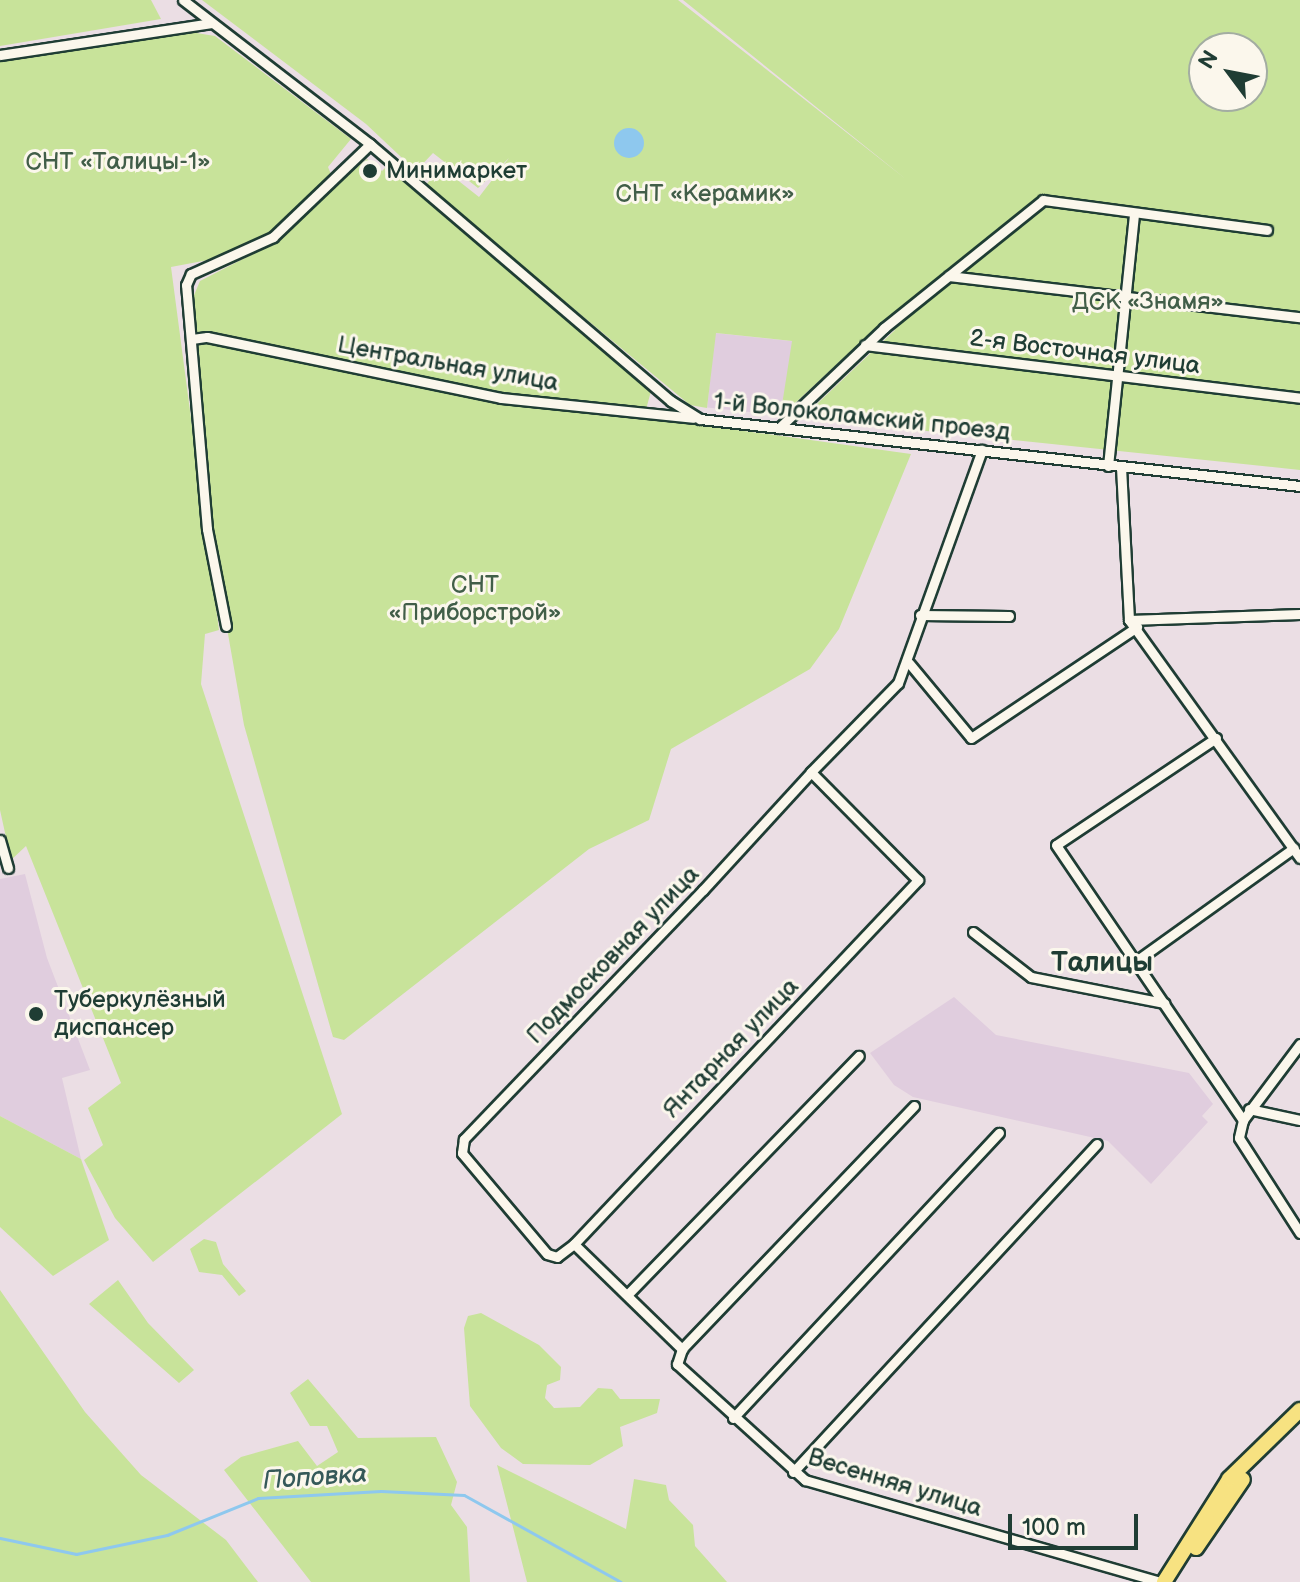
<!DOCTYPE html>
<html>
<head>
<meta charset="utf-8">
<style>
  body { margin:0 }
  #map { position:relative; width:1300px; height:1582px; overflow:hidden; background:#ebdee4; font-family:"Balsamiq Sans",sans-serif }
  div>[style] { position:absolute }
  .built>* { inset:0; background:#e0cdde; transform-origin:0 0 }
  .green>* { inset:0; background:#c8e39a }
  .water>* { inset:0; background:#8ec8ee }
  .round { border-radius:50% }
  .stream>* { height:3px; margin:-1.5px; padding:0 1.5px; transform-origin:1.5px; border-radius:1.5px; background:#8ec8ee }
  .roads { filter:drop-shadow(2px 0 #1f3d34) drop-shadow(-2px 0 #1f3d34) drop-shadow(0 2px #1f3d34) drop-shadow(0 -2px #1f3d34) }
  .street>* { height:9px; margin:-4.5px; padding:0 4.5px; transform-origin:4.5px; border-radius:4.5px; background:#fbf7ec }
  .primary>* { height:14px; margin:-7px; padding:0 7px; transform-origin:7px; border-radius:7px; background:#f7e281 }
  .dots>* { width:22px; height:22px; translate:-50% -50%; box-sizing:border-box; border:4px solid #fbf7ec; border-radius:50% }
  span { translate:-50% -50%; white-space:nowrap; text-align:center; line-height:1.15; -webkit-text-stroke:6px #fbf7ec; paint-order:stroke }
  .park-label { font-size:24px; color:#415e48 }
  .poi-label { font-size:24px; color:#1f3d34 }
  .left { translate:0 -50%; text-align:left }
  .street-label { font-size:24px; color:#1f3d34 }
  .water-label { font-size:26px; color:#355959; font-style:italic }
  .quarter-label { font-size:28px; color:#1f3d34; font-weight:700 }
  .north { position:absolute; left:1188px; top:32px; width:80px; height:80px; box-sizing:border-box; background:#fbf7ec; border:2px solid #a3ada2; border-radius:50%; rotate:302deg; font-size:22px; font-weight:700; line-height:32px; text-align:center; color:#1f3d34 }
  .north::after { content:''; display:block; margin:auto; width:28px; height:36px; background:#1f3d34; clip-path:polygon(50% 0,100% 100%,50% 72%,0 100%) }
  .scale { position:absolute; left:1008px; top:1514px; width:130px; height:36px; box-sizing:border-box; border:4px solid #1f3d34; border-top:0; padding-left:10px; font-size:24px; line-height:28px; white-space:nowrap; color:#1f3d34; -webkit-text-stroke:6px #fbf7ec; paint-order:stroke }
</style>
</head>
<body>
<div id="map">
  <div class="built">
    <div style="left:715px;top:333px;width:78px;height:75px;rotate:6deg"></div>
    <div style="clip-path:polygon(25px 874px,47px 958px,90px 1070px,62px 1078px,81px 1159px,0 1116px,0 879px)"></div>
    <div style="clip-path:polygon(954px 997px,996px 1035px,1189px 1073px,1213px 1104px,1202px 1116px,1208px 1122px,1151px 1184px,1108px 1141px,913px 1097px,894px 1085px,870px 1053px)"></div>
  </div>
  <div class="green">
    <div style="clip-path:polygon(0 0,151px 0,161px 19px,0 46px)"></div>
    <div style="clip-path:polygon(evenodd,202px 0,678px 0,907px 180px,683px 0,1300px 0,1300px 470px,802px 418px,895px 330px,884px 320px,791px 407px,782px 405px,792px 341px,716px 333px,707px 408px,690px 405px,425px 186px,441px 167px,479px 197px,509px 158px,478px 188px,433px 153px,416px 171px,366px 124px,202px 0,1204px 48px,1252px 48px,1252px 96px,1204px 96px,1204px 48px)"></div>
    <div style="clip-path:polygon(184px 31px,215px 36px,351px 139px,328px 167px,335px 184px,367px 159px,382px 171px,386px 167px,651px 391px,644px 417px,911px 454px,839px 629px,810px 669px,671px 749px,649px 820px,589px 849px,344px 1040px,333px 1037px,244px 725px,215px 560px,189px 307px,200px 281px,280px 240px,275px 231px,224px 257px,171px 267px,219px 630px,205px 634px,201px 684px,342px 1114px,153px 1262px,115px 1218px,84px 1160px,103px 1145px,88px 1108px,121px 1083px,26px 846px,11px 860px,0 810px,0 62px)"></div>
    <div style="clip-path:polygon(0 1116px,81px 1159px,109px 1240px,53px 1276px,0 1227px)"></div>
    <div style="clip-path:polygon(204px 1239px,216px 1242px,223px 1264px,246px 1291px,239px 1296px,222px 1275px,199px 1272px,190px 1249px)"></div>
    <div style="clip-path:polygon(118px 1280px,148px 1323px,194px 1370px,179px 1383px,89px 1304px)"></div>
    <div style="clip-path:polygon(0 1290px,85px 1412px,141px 1475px,226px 1540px,258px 1582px,0 1582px)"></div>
    <div style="clip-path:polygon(481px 1313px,539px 1345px,561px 1367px,560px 1380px,547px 1385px,545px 1398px,554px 1408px,580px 1407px,598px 1388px,612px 1389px,620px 1399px,660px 1399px,657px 1413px,620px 1427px,623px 1446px,590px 1465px,523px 1464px,501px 1448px,470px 1406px,464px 1328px,468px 1316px)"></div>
    <div style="clip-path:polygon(308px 1379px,358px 1438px,436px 1437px,457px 1482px,451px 1505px,467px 1527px,470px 1582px,311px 1582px,224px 1470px,241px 1457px,298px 1441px,317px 1466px,338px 1452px,327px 1426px,310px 1426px,290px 1393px)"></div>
    <div style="clip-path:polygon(497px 1465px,626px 1529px,634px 1479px,666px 1485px,669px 1500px,693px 1525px,695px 1546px,727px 1582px,527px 1582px)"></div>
  </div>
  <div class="water">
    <div class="round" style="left:614px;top:128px;width:30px;height:30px"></div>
  </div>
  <div class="stream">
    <div style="left:0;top:1538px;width:78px;rotate:11.9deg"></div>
    <div style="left:76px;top:1554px;width:93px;rotate:-11.8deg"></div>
    <div style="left:167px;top:1535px;width:98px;rotate:-22.1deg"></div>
    <div style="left:258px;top:1498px;width:123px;rotate:-3.3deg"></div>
    <div style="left:381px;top:1491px;width:83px;rotate:2.8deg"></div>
    <div style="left:464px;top:1495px;width:179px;rotate:29deg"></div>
  </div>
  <div class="roads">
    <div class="street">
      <div style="left:183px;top:0;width:236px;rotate:37.6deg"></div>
      <div style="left:370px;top:144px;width:396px;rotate:40.5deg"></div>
      <div style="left:671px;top:401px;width:34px;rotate:32deg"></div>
      <div style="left:700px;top:419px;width:604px;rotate:6.37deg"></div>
      <div style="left:0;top:55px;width:213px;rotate:-8.6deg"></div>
      <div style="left:949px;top:276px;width:353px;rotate:6.7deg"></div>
      <div style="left:192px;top:339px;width:15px;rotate:-8deg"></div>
      <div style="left:207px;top:337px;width:300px;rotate:11.7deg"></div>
      <div style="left:501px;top:398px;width:193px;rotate:5.9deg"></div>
      <div style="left:865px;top:345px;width:438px;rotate:6.9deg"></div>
      <div style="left:779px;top:428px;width:145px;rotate:-43.6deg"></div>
      <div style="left:884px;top:328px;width:204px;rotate:-38.8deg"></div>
      <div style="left:1043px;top:200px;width:226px;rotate:7.6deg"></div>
      <div style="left:1108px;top:466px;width:253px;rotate:-84.1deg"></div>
      <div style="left:1121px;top:467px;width:153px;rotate:87deg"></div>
      <div style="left:1129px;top:620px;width:293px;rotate:54.3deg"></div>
      <div style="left:920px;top:615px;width:89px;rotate:0.6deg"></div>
      <div style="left:1129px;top:620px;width:171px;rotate:-2deg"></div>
      <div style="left:226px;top:626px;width:99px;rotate:-101.1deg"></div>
      <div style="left:207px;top:529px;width:245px;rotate:-94.9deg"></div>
      <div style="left:186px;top:285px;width:12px;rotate:-66deg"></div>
      <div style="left:191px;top:274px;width:90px;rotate:-24.3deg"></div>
      <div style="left:273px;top:237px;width:134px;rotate:-43.8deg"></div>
      <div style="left:909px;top:663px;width:97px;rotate:50.4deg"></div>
      <div style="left:971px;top:738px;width:200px;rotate:-33.8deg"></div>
      <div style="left:1216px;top:738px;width:192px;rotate:146.2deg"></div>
      <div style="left:1056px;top:845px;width:333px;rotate:55.8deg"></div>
      <div style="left:1243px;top:1120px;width:18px;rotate:103deg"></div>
      <div style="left:1239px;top:1138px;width:113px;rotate:57.3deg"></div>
      <div style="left:811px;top:772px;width:152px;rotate:45.3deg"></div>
      <div style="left:918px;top:880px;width:501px;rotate:133.38deg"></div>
      <div style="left:574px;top:1244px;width:21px;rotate:143deg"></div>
      <div style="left:557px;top:1257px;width:10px;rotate:-163deg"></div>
      <div style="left:547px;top:1254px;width:132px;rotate:-130.1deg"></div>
      <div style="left:462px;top:1153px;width:14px;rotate:-82deg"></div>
      <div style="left:464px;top:1139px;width:345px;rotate:-46.2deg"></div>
      <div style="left:703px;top:890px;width:160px;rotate:-47.5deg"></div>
      <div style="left:811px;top:772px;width:124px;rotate:-45.7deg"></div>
      <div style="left:898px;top:683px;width:248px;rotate:-70.2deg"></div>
      <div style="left:0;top:840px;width:29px;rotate:74deg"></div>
      <div style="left:973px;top:932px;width:73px;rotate:37.8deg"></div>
      <div style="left:1031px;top:977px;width:136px;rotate:11.1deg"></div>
      <div style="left:1136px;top:961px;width:194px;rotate:-35.6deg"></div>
      <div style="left:914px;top:1106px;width:336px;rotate:133.7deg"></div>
      <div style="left:682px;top:1349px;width:16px;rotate:108deg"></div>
      <div style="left:677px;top:1364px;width:173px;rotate:42.2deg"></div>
      <div style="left:805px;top:1480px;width:369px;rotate:16deg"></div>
      <div style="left:1249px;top:1109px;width:52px;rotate:12.2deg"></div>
      <div style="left:1243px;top:1120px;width:95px;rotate:-53.1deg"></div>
      <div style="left:574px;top:1244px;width:151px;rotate:44.2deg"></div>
      <div style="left:627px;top:1295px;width:333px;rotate:-45.9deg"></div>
      <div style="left:733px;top:1418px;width:390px;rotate:-47deg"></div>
      <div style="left:793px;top:1472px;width:447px;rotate:-47.2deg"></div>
    </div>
    <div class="primary">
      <div style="left:1196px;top:1548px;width:83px;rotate:-55.7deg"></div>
      <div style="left:1164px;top:1582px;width:122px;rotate:-57.7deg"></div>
      <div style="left:1229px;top:1479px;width:99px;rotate:-44.2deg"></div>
    </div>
  </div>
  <div class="dots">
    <div style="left:370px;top:171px;background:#1f3d34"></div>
    <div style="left:36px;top:1014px;background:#1f3d34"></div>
  </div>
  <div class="park-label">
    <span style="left:118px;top:162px">СНТ «Талицы-1»</span>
    <span style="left:705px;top:194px">СНТ «Керамик»</span>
    <span style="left:1148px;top:302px">ДСК «Знамя»</span>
    <span style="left:475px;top:599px">СНТ<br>«Приборстрой»</span>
  </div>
  <div class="poi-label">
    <span class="left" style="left:386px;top:171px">Минимаркет</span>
    <span class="left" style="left:54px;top:1014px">Туберкулёзный<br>диспансер</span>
  </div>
  <div class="street-label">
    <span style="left:1085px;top:352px;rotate:7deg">2-я Восточная улица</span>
    <span style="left:448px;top:364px;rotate:10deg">Центральная улица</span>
    <span style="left:862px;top:417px;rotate:6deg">1-й Волоколамский проезд</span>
    <span style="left:613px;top:955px;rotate:-46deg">Подмосковная улица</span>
    <span style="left:731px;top:1048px;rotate:-46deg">Янтарная улица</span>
    <span style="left:895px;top:1483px;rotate:17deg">Весенняя улица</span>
  </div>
  <div class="water-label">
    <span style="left:315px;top:1478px;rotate:-4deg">Поповка</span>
  </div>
  <div class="quarter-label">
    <span style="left:1102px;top:963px">Талицы</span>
  </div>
  <div class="north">N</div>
  <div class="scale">100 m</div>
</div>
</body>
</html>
